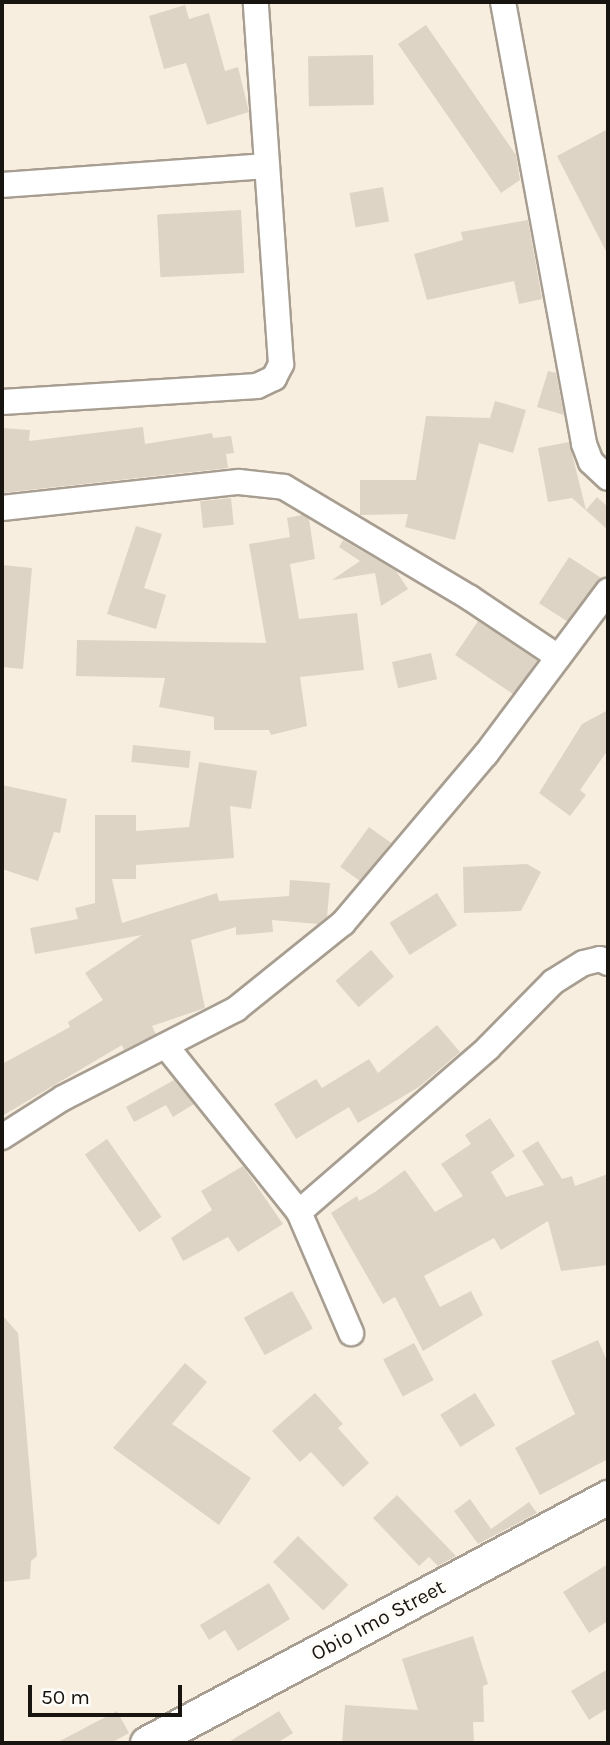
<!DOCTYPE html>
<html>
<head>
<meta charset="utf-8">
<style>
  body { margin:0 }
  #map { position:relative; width:610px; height:1745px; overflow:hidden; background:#f8eee0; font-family:Karla,sans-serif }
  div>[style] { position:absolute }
  .building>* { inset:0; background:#ddd4c6; transform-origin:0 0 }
  .roads { filter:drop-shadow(2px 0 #a79e91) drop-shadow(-2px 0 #a79e91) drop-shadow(0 2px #a79e91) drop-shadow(0 -2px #a79e91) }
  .street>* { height:24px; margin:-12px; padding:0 12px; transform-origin:12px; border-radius:12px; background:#fff }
  .secondary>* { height:33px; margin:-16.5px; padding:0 16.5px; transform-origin:16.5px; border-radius:16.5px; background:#fff }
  span { translate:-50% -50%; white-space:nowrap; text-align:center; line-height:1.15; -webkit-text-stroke:7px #fffdfa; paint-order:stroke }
  .street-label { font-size:21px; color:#181410 }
  .frame { position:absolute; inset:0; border:4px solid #181410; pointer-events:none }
  .scale { position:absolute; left:28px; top:1685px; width:154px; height:32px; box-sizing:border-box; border:4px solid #181410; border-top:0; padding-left:9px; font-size:21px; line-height:24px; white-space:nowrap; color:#181410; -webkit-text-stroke:5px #fffdfa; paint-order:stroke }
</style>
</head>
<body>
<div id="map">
  <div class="building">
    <div style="clip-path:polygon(185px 5px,189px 19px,209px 13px,225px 71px,238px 67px,249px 112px,207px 125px,186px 63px,164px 69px,149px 16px)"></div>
    <div style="clip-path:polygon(426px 25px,516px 155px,520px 180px,501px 193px,398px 44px)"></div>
    <div style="left:373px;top:55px;width:50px;height:65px;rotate:89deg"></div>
    <div style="clip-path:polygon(608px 129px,608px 255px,557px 156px)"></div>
    <div style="left:383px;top:187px;width:35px;height:34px;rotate:80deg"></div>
    <div style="left:241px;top:210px;width:63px;height:84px;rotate:87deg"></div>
    <div style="clip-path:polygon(528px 220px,542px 299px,519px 304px,514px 281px,427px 300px,414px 254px,463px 240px,461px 232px)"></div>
    <div style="clip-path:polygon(548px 371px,556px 373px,564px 415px,537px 407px)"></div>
    <div style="clip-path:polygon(495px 401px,526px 410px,513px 453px,479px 443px,455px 540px,405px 527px,408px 514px,360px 515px,360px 480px,416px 480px,426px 416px,490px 418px)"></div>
    <div style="clip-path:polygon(143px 427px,145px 444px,212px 433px,213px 438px,231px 436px,234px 453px,226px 454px,228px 468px,2px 493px,2px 428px,30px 430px,29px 441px)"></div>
    <div style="clip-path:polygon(569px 442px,586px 510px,597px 497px,608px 507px,608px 530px,572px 498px,548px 502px,538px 448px)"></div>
    <div style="left:231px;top:498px;width:27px;height:31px;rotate:84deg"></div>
    <div style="clip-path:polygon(302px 515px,309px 519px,315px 559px,290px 564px,299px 619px,357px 613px,364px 670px,300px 677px,307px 726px,271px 735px,269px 730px,214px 730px,214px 717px,159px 707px,165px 678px,76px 676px,77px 640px,266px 643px,249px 544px,290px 537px,287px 518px)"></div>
    <div style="clip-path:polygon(136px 526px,162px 534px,144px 588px,166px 595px,156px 629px,107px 614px)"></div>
    <div style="clip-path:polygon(343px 540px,396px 571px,408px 589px,381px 606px,375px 573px,332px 580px,360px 561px,339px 547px)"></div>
    <div style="left:569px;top:557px;width:38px;height:55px;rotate:33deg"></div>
    <div style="clip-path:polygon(2px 565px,32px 568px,23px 669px,2px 667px)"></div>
    <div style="left:478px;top:621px;width:71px;height:41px;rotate:34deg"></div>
    <div style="left:431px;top:653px;width:27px;height:40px;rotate:77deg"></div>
    <div style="clip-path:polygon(608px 710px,608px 750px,580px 790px,586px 795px,570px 816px,539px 793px,582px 724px)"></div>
    <div style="left:133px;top:745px;width:58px;height:17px;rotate:6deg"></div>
    <div style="clip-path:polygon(199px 762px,257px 771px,251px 809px,230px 806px,234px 858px,136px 865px,136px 879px,112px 879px,122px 923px,217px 893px,219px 901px,289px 896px,290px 880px,330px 883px,327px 917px,318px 924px,272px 920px,273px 932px,236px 935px,236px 927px,191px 940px,205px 1008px,152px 1026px,156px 1034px,124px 1050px,122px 1045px,2px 1116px,2px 1064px,70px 1027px,68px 1022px,103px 1000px,85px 973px,142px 935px,35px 954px,30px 928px,78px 919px,75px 908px,95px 903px,95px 815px,136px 815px,136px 831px,189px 827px)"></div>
    <div style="clip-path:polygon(2px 785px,67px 799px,60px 833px,54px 832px,38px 881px,2px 869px)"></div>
    <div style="left:369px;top:827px;width:27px;height:49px;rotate:36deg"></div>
    <div style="clip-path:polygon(527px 864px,541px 872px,521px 911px,464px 913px,463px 867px)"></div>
    <div style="left:437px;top:893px;width:38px;height:56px;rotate:58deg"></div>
    <div style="left:371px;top:950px;width:35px;height:47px;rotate:49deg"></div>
    <div style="clip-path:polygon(437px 1025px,460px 1052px,419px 1087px,358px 1123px,349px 1107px,296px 1139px,274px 1104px,316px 1079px,322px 1088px,369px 1059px,378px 1073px)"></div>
    <div style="clip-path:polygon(174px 1080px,194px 1104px,173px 1117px,166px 1105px,134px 1122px,126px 1107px)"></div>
    <div style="clip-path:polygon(490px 1118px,515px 1156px,491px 1172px,506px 1197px,544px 1185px,522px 1151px,538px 1141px,562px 1179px,572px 1176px,575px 1186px,608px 1174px,608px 1265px,561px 1271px,548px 1221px,501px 1250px,494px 1238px,424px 1276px,440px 1307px,471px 1291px,483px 1315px,423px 1351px,395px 1297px,383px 1304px,331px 1213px,357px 1196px,359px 1201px,375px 1192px,405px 1170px,435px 1212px,463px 1196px,441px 1164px,471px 1144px,465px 1135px)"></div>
    <div style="left:107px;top:1139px;width:95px;height:27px;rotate:55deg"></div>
    <div style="clip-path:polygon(243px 1166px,283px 1224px,238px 1252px,228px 1237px,183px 1261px,171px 1238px,212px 1210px,201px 1191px)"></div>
    <div style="left:292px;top:1291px;width:43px;height:55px;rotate:61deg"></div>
    <div style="clip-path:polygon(2px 1315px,18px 1333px,37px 1556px,31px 1561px,30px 1579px,2px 1582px)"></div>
    <div style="clip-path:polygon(598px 1340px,608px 1363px,608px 1459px,540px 1495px,515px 1448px,575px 1414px,551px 1361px)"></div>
    <div style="left:414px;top:1343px;width:42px;height:35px;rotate:62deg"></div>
    <div style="clip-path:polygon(185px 1363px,207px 1382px,172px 1424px,251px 1478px,219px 1525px,113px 1448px)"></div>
    <div style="clip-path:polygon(315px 1393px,343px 1424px,338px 1428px,369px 1463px,343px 1487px,311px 1452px,300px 1462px,272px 1431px)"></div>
    <div style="left:475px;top:1393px;width:38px;height:41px;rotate:58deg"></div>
    <div style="clip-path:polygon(397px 1495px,456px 1556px,438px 1566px,429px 1557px,419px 1566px,373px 1518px)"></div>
    <div style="clip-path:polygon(470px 1499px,491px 1529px,529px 1502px,537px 1513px,478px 1544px,454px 1511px)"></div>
    <div style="left:298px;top:1536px;width:70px;height:36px;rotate:44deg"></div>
    <div style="clip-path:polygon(608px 1564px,608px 1621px,589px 1633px,563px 1592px)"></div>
    <div style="clip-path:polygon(269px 1583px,290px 1619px,238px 1651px,225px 1630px,209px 1640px,200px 1625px)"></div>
    <div style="clip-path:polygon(473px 1636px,488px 1684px,483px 1686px,484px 1722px,473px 1722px,474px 1743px,342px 1743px,345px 1705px,418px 1710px,402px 1659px)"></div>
    <div style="clip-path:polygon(608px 1669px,608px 1708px,589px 1720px,571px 1691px)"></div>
    <div style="clip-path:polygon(117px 1711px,129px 1733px,111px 1743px,56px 1743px)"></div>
    <div style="clip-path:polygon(279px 1711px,293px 1733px,277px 1743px,227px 1743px)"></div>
  </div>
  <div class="roads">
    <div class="street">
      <div style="left:503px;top:2px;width:449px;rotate:79.6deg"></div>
      <div style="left:584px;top:444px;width:19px;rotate:69deg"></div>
      <div style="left:591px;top:462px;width:23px;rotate:43deg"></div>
      <div style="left:2px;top:185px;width:264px;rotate:-4.1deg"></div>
      <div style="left:2px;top:402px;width:256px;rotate:-3.6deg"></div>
      <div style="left:257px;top:386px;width:19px;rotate:-25deg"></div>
      <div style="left:274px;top:378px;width:16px;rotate:-63deg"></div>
      <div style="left:281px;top:364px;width:363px;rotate:-94deg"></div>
      <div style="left:2px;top:508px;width:238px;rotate:-6.3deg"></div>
      <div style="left:239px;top:482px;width:45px;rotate:6.3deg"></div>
      <div style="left:284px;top:487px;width:217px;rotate:30.8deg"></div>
      <div style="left:470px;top:598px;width:106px;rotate:33.8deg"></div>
      <div style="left:166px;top:1046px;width:213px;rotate:51.3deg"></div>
      <div style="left:299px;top:1212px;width:132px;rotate:66.7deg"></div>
      <div style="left:2px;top:1137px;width:72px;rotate:-32.6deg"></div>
      <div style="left:63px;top:1098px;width:195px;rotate:-27.2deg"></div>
      <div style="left:236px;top:1009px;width:137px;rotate:-38.8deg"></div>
      <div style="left:343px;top:923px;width:221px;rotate:-49.8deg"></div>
      <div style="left:486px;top:754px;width:204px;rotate:-53.2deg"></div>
      <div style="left:299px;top:1212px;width:250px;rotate:-40.9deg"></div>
      <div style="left:488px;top:1048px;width:93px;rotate:-45.4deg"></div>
      <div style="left:553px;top:982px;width:36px;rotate:-32deg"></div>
      <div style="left:584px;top:963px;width:16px;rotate:-14deg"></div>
      <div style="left:600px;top:959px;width:9px;rotate:27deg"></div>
    </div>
    <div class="secondary">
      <div style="left:147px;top:1743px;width:523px;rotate:-28.09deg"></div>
    </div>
  </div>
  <div class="street-label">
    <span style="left:378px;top:1620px;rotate:-28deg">Obio Imo Street</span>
  </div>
  <div class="frame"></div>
  <div class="scale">50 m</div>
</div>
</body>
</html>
